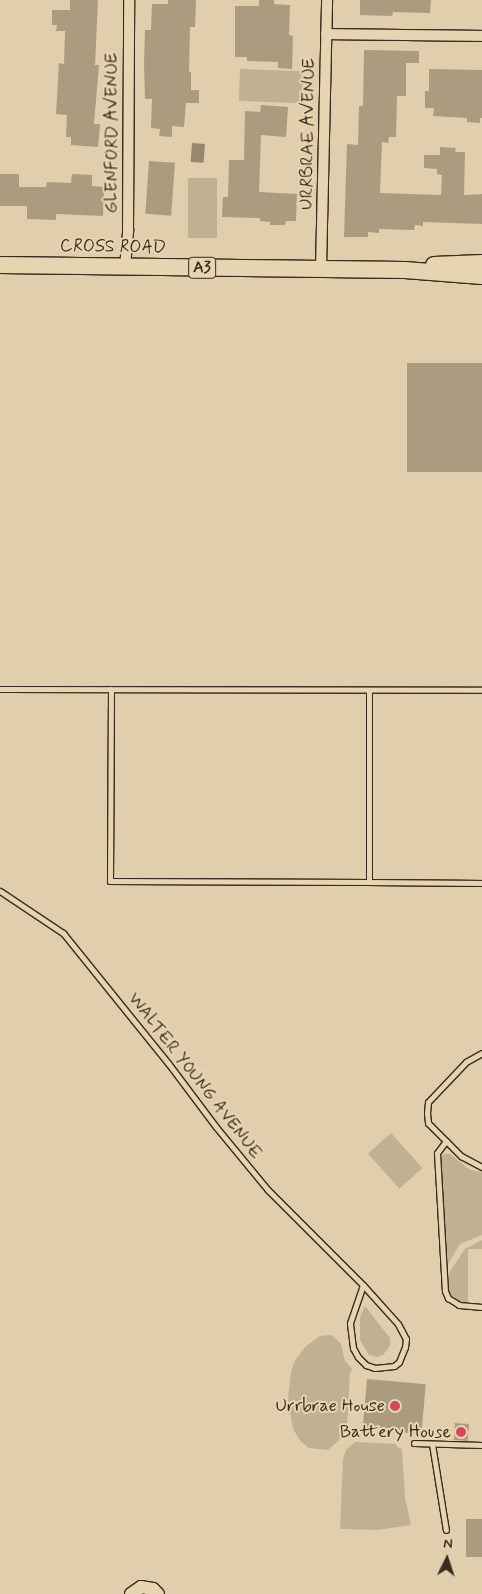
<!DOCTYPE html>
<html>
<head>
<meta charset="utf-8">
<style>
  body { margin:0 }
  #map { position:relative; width:482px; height:1594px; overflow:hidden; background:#e0ceac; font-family:Mynerve,sans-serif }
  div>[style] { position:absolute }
  .green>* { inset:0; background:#c2b092; transform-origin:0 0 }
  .water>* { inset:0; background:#98876e; transform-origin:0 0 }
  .building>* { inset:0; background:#ad9b80; transform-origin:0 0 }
  .roads { filter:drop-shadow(1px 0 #3b2a1e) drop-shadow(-1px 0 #3b2a1e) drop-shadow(0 1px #3b2a1e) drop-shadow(0 -1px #3b2a1e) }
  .service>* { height:5px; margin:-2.5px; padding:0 2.5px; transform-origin:2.5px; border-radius:2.5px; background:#e7d5b2 }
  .minor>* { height:10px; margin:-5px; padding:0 5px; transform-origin:5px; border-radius:5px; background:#e7d5b2 }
  .tertiary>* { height:12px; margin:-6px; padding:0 6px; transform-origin:6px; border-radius:6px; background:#e7d5b2 }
  .trunk>* { height:16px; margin:-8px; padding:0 8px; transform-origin:8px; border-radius:8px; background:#e7d5b2 }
  .dots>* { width:14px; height:14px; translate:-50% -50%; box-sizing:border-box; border:2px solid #e7d5b2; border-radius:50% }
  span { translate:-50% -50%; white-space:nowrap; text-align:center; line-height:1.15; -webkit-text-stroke:4px #e7d5b2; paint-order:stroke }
  .shield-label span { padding:1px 4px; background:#e7d5b2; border:1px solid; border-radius:4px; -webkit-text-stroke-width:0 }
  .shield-label { font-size:16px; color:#3b2a1e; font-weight:700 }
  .street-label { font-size:18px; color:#3b2a1e }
  .poi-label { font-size:18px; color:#3b2a1e }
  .right { translate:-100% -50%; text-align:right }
  .north { position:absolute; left:422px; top:1534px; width:50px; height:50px; -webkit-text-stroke:4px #e7d5b2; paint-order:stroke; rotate:4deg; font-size:14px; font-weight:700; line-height:20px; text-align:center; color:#3b2a1e }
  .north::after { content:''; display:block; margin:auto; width:18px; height:22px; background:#3b2a1e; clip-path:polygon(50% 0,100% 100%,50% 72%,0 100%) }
</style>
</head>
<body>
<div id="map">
  <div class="green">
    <div style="left:240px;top:69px;width:63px;height:32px;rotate:2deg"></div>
    <div style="left:188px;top:178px;width:29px;height:60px"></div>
    <div style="left:391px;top:1133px;width:47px;height:31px;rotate:48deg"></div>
    <div style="clip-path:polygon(444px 1154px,450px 1154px,470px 1170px,482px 1172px,482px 1235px,460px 1244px,445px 1269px,440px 1158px)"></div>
    <div style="clip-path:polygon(482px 1240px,482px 1249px,468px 1249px,468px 1303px,460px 1302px,448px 1292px,445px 1279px,465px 1249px)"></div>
    <div style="clip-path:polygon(365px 1306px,390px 1338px,390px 1346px,383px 1355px,377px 1357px,369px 1355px,360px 1340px,360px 1317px)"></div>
    <div style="clip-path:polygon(332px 1335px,341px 1344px,345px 1361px,353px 1370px,350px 1372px,347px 1428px,348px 1432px,328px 1450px,318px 1449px,309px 1448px,301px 1442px,293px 1429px,288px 1398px,291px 1372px,295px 1360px,306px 1346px,320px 1336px)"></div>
    <div style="clip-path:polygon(355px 1442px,396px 1444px,397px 1447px,402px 1449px,405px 1498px,411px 1525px,378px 1530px,340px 1529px,343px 1459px,346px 1450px)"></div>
  </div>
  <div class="water">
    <div style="left:192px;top:143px;width:13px;height:19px;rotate:4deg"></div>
  </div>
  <div class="building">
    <div style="clip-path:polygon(70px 0,98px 0,95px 65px,99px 65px,94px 124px,100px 124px,98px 147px,71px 145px,71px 137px,66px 137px,67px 115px,56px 114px,59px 63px,64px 64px,65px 31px,56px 31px,57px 25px,52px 25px,52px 10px,70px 10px)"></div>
    <div style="clip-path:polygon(168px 0,196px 0,195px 27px,190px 27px,189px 72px,191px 72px,191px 90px,199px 90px,199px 103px,186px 103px,184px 127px,172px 126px,172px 137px,159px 136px,160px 129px,151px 128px,152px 99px,145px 99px,144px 64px,145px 30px,151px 30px,152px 4px,168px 4px)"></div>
    <div style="clip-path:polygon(259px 0,274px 0,274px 4px,290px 5px,289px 35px,293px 36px,292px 69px,278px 68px,278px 62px,247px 61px,247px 57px,235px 57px,235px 6px,259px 6px)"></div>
    <div style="clip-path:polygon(360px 0,431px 0,430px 13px,393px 12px,392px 16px,360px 15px)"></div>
    <div style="clip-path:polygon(364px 50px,419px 51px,419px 63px,406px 63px,406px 96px,397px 96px,396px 137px,389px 137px,388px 143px,382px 142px,380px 193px,441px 195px,442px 175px,437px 174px,437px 169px,424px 168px,424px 155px,440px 155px,440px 147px,456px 148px,455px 152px,465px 152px,464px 195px,482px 194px,482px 224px,423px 222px,423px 226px,415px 225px,414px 230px,379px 229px,379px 233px,368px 232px,368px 237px,344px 237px,347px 144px,358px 145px,359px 106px,363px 106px)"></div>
    <div style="clip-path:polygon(429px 69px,482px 70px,482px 118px,480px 118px,480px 123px,467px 122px,467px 118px,433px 116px,434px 108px,425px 108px,425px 91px,429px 91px)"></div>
    <div style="clip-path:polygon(261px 105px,288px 107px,286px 137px,261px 135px,259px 192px,297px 194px,296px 221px,286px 221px,285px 225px,270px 225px,270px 222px,260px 221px,260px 218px,222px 217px,223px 197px,228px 197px,229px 160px,244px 160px,245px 111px,260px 112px)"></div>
    <div style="left:149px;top:161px;width:26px;height:53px;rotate:4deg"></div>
    <div style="clip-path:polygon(0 174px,19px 174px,19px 187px,46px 187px,47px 182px,71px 183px,72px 174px,92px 175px,92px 186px,104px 187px,103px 216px,56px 214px,56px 220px,27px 219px,27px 206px,0 206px)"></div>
    <div style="left:407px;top:363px;width:75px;height:109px"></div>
    <div style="left:367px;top:1379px;width:59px;height:50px;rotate:5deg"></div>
    <div style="left:455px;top:1423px;width:14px;height:17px;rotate:4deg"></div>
    <div style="left:466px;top:1519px;width:16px;height:38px"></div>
  </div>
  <div class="roads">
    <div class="service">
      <div style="left:0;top:689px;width:482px;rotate:0.1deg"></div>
      <div style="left:111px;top:689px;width:192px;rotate:90.3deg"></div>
      <div style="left:110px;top:881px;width:259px;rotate:0.2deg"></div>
      <div style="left:369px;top:882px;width:192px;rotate:-90deg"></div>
      <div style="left:369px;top:882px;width:113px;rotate:0.5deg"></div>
      <div style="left:0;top:891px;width:76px;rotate:33.7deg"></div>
      <div style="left:63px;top:933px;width:167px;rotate:51.1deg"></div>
      <div style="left:168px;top:1063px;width:80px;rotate:53.1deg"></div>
      <div style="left:216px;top:1127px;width:82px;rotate:50.5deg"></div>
      <div style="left:268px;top:1190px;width:134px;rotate:45deg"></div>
      <div style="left:363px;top:1285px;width:52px;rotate:48.1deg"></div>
      <div style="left:398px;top:1324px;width:17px;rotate:62deg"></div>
      <div style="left:406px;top:1339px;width:8px;rotate:97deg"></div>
      <div style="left:405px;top:1347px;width:16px;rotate:112deg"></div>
      <div style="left:399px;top:1362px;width:6px;rotate:141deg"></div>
      <div style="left:394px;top:1366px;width:19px;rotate:174deg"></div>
      <div style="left:375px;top:1368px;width:9px;rotate:-162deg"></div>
      <div style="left:366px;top:1365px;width:11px;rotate:-135deg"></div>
      <div style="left:358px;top:1357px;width:10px;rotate:-119deg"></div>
      <div style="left:353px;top:1348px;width:25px;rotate:-97deg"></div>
      <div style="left:350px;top:1323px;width:40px;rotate:-71.1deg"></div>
      <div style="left:482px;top:1053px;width:18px;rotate:151deg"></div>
      <div style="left:466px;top:1062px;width:55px;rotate:133.5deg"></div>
      <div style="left:428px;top:1102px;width:11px;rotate:95deg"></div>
      <div style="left:427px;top:1113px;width:10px;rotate:84deg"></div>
      <div style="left:428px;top:1123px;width:47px;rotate:45deg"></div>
      <div style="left:461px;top:1156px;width:24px;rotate:28deg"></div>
      <div style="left:446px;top:1141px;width:15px;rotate:127deg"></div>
      <div style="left:437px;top:1153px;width:138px;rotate:86.7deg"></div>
      <div style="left:445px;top:1291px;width:8px;rotate:67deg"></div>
      <div style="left:448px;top:1298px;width:13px;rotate:32deg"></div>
      <div style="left:459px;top:1305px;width:23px;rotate:5deg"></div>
      <div style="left:414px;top:1443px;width:68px;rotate:1.7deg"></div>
      <div style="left:432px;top:1444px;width:87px;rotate:80.8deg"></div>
    </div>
    <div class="minor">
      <div style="left:326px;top:34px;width:156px;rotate:0.7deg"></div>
      <div style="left:125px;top:267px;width:38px;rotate:-85deg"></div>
      <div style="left:128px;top:229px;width:229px;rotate:-89.7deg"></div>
      <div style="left:321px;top:269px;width:269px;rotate:-88.7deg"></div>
    </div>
    <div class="tertiary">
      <div style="left:131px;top:1594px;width:12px;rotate:-35deg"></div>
      <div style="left:141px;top:1587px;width:12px;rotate:9deg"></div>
      <div style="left:153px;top:1589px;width:7px;rotate:45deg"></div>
    </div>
    <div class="trunk">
      <div style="left:0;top:265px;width:405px;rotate:0.7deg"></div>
      <div style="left:405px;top:270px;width:77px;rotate:4.5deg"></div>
      <div style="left:434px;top:265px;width:48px;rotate:-2.4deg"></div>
    </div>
  </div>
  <div class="dots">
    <div style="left:395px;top:1406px;background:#d1495b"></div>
    <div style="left:461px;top:1432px;background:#d1495b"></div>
  </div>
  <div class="shield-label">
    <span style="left:202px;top:268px">A3</span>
  </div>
  <div class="street-label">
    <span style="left:112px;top:133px;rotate:-90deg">GLENFORD AVENUE</span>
    <span style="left:308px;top:134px;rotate:-89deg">URRBRAE AVENUE</span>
    <span style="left:113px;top:247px;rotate:1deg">CROSS ROAD</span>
    <span style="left:195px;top:1076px;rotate:52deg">WALTER YOUNG AVENUE</span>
  </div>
  <div class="poi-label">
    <span class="right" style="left:385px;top:1406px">Urrbrae House</span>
    <span class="right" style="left:451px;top:1432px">Battery House</span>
  </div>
  <div class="north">N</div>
</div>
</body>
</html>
